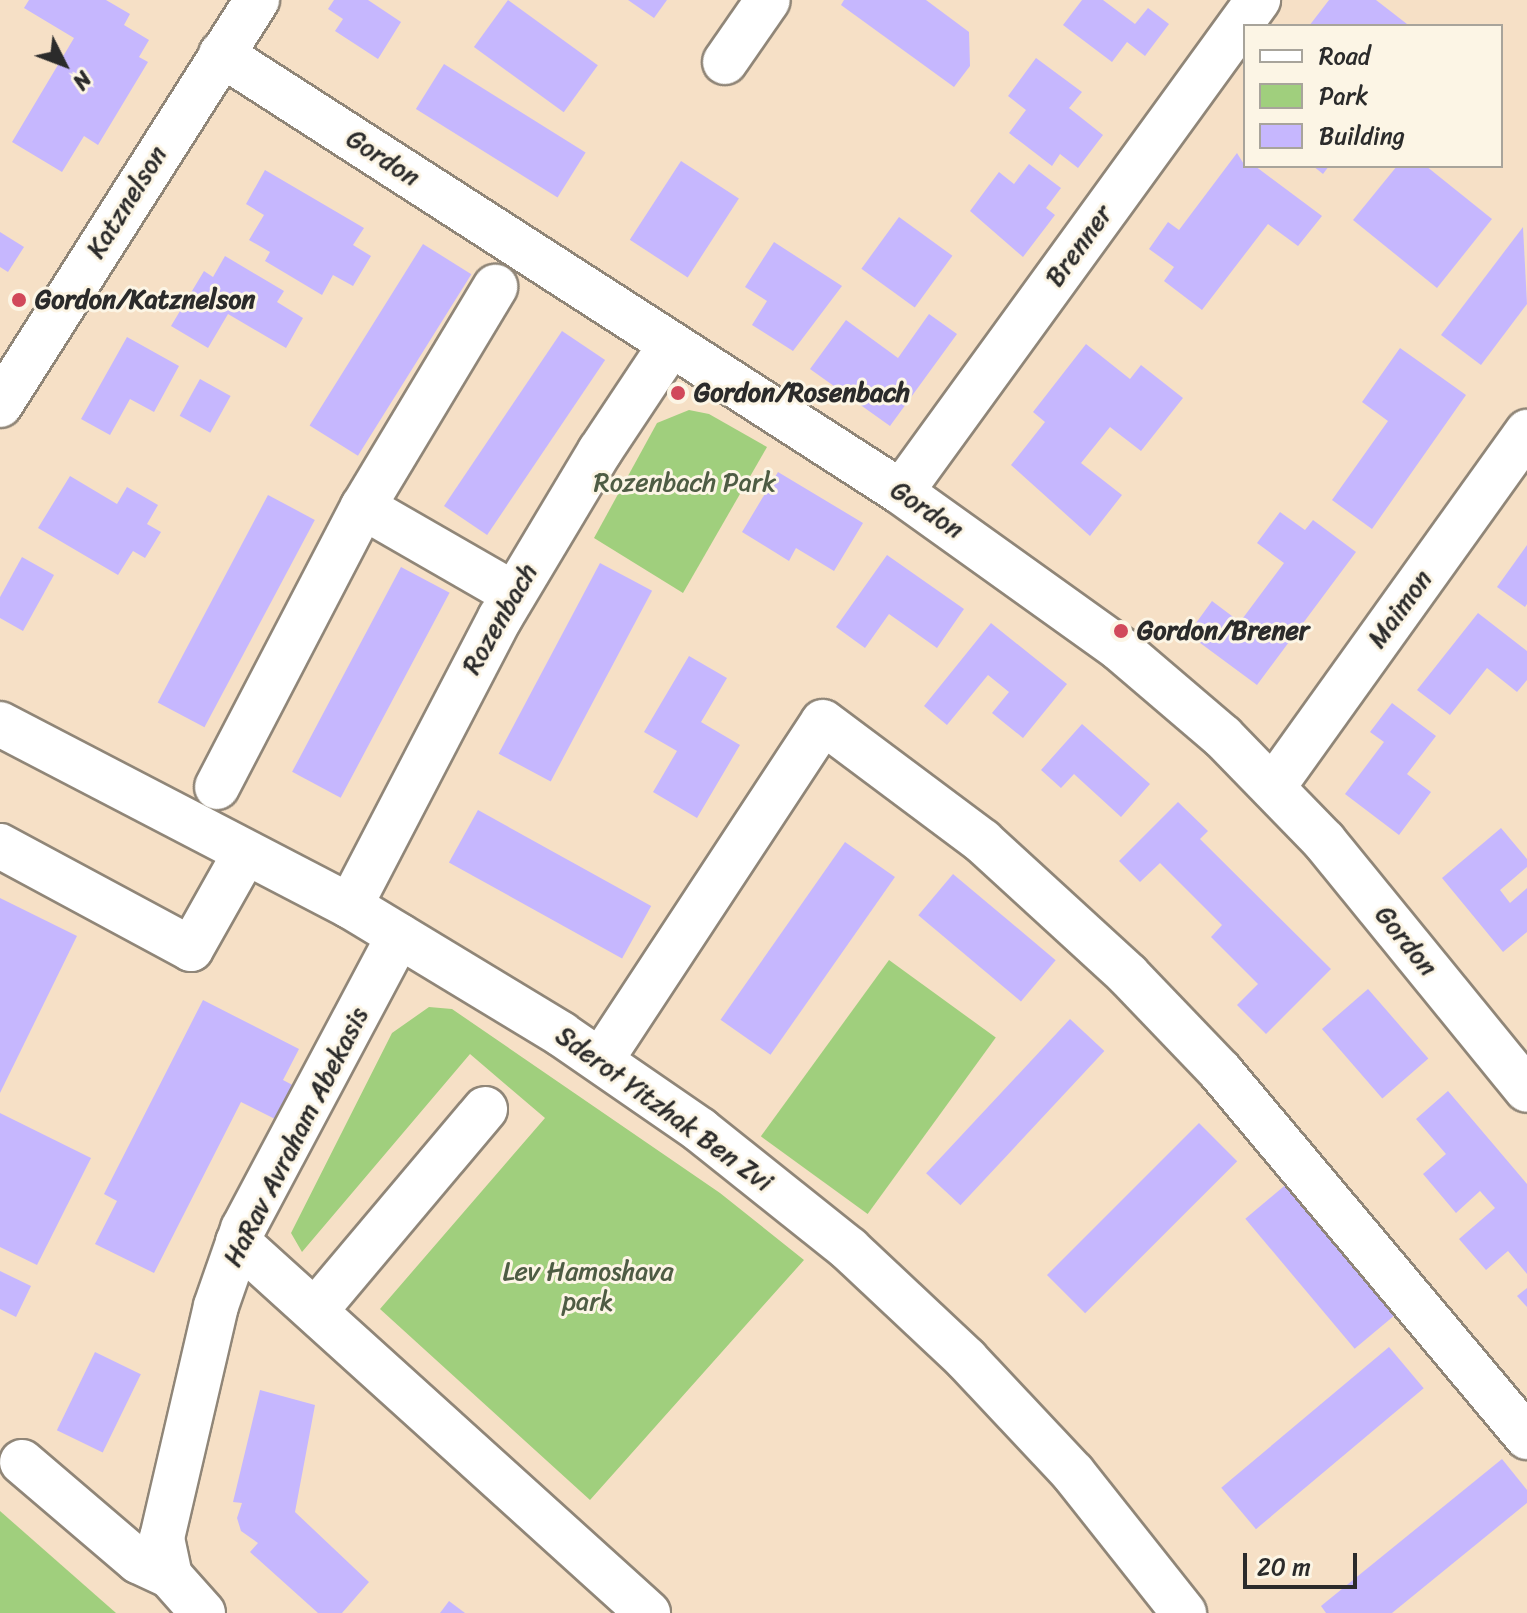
<!DOCTYPE html>
<html>
<head>
<meta charset="utf-8">
<style>
  body { margin:0 }
  #map { position:relative; width:1527px; height:1613px; overflow:hidden; background:#f6e0c6; font-family:Sriracha,sans-serif }
  div>[style] { position:absolute }
  .green>* { inset:0; background:#a0cf7d; transform-origin:0 0 }
  .building>* { inset:0; background:#c6b7fe; transform-origin:0 0 }
  .roads { filter:drop-shadow(2px 0 #908678) drop-shadow(-2px 0 #908678) drop-shadow(0 2px #908678) drop-shadow(0 -2px #908678) }
  .minor>* { height:44px; margin:-22px; padding:0 22px; transform-origin:22px; border-radius:22px; background:#fff }
  .dots>* { width:22px; height:22px; translate:-50% -50%; box-sizing:border-box; border:4px solid #fcf5e5; border-radius:50% }
  span { translate:-50% -50%; white-space:nowrap; text-align:center; line-height:1.15; -webkit-text-stroke:6px #fcf5e5; paint-order:stroke }
  .street-label { font-size:26px; color:#2b2b2b }
  .poi-label { font-size:26px; color:#2b2b2b; font-weight:700 }
  .left { translate:0 -50%; text-align:left }
  .park-label { font-size:26px; color:#4e5c44 }
  .legend { position:absolute; left:1243px; top:24px; width:260px; height:144px; box-sizing:border-box; background:#fcf5e5; border:2px solid #a8a49b; margin:0; padding:10px 14px; list-style:none; font-size:24px; color:#2b2b2b }
  .legend li { display:flex; align-items:center; gap:16px; height:40px }
  .legend b { width:40px; border:2px solid #a8a49b }
  .north { position:absolute; left:24px; top:24px; width:80px; height:80px; -webkit-text-stroke:6px #fcf5e5; paint-order:stroke; rotate:132deg; font-size:22px; font-weight:700; line-height:32px; text-align:center; color:#2b2b2b }
  .north::after { content:''; display:block; margin:auto; width:28px; height:36px; background:#2b2b2b; clip-path:polygon(50% 0,100% 100%,50% 72%,0 100%) }
  .scale { position:absolute; left:1243px; top:1553px; width:114px; height:36px; box-sizing:border-box; border:4px solid #2b2b2b; border-top:0; padding-left:10px; font-size:24px; line-height:28px; white-space:nowrap; color:#2b2b2b; -webkit-text-stroke:6px #fcf5e5; paint-order:stroke }
</style>
</head>
<body>
<div id="map">
  <div class="green">
    <div style="clip-path:polygon(689px 410px,709px 414px,767px 447px,683px 593px,594px 538px,657px 423px)"></div>
    <div style="left:889px;top:960px;width:132px;height:218px;rotate:36deg"></div>
    <div style="clip-path:polygon(429px 1007px,452px 1009px,720px 1193px,804px 1260px,590px 1500px,380px 1309px,545px 1118px,470px 1054px,302px 1252px,291px 1233px,392px 1033px)"></div>
    <div style="clip-path:polygon(0 1511px,116px 1613px,0 1613px)"></div>
  </div>
  <div class="building">
    <div style="clip-path:polygon(29px 0,106px 0,130px 14px,124px 25px,149px 40px,139px 57px,148px 62px,98px 145px,84px 136px,62px 172px,12px 142px,74px 38px,24px 8px)"></div>
    <div style="clip-path:polygon(334px 0,368px 0,401px 22px,378px 59px,335px 31px,343px 19px,328px 9px)"></div>
    <div style="left:508px;top:0;width:111px;height:58px;rotate:36deg"></div>
    <div style="clip-path:polygon(628px 0,667px 0,654px 18px)"></div>
    <div style="clip-path:polygon(844px 0,926px 0,969px 32px,970px 66px,954px 87px,841px 5px)"></div>
    <div style="clip-path:polygon(1082px 0,1103px 0,1135px 24px,1148px 8px,1169px 24px,1145px 56px,1127px 42px,1112px 62px,1063px 25px)"></div>
    <div style="clip-path:polygon(1329px 0,1376px 0,1407px 24px,1309px 26px)"></div>
    <div style="clip-path:polygon(1036px 58px,1082px 92px,1069px 108px,1103px 135px,1078px 168px,1060px 154px,1052px 166px,1009px 133px,1026px 110px,1008px 96px)"></div>
    <div style="left:444px;top:64px;width:167px;height:53px;rotate:32deg"></div>
    <div style="clip-path:polygon(1237px 153px,1245px 166px,1255px 166px,1322px 216px,1298px 246px,1268px 224px,1202px 310px,1164px 281px,1174px 267px,1149px 249px,1168px 222px,1179px 230px)"></div>
    <div style="left:681px;top:161px;width:69px;height:94px;rotate:33deg"></div>
    <div style="clip-path:polygon(1029px 164px,1061px 188px,1046px 208px,1055px 215px,1023px 257px,970px 211px,999px 172px,1014px 184px)"></div>
    <div style="clip-path:polygon(1313px 166px,1329px 166px,1323px 174px)"></div>
    <div style="clip-path:polygon(1397px 166px,1426px 166px,1492px 219px,1437px 288px,1353px 220px)"></div>
    <div style="clip-path:polygon(265px 170px,364px 228px,353px 245px,371px 256px,353px 286px,333px 275px,322px 295px,265px 261px,270px 252px,249px 240px,264px 215px,246px 204px)"></div>
    <div style="left:899px;top:217px;width:66px;height:64px;rotate:36deg"></div>
    <div style="clip-path:polygon(1523px 227px,1527px 304px,1481px 365px,1441px 335px)"></div>
    <div style="clip-path:polygon(0 232px,24px 247px,8px 272px,0 267px)"></div>
    <div style="clip-path:polygon(774px 242px,842px 286px,793px 351px,752px 325px,767px 301px,745px 287px)"></div>
    <div style="left:423px;top:244px;width:57px;height:214px;rotate:32deg"></div>
    <div style="clip-path:polygon(225px 256px,284px 291px,277px 302px,303px 318px,286px 348px,228px 314px,208px 348px,171px 326px,204px 271px,213px 277px)"></div>
    <div style="clip-path:polygon(929px 314px,957px 334px,890px 426px,810px 369px,846px 320px,898px 358px)"></div>
    <div style="left:562px;top:331px;width:52px;height:211px;rotate:34deg"></div>
    <div style="clip-path:polygon(127px 337px,179px 366px,154px 412px,130px 399px,110px 435px,81px 419px)"></div>
    <div style="clip-path:polygon(1086px 344px,1130px 379px,1141px 365px,1183px 398px,1141px 451px,1110px 427px,1081px 463px,1122px 495px,1090px 536px,1011px 465px,1045px 422px,1033px 412px)"></div>
    <div style="clip-path:polygon(1400px 348px,1466px 395px,1372px 529px,1332px 500px,1388px 421px,1362px 402px)"></div>
    <div style="left:200px;top:379px;width:35px;height:42px;rotate:29deg"></div>
    <div style="clip-path:polygon(778px 472px,863px 523px,834px 571px,796px 548px,789px 561px,742px 532px)"></div>
    <div style="clip-path:polygon(70px 476px,117px 504px,127px 487px,158px 505px,147px 524px,161px 532px,145px 558px,133px 551px,118px 575px,38px 528px)"></div>
    <div style="left:268px;top:495px;width:53px;height:235px;rotate:28deg"></div>
    <div style="clip-path:polygon(1280px 512px,1305px 530px,1313px 520px,1356px 552px,1257px 685px,1188px 634px,1212px 601px,1240px 622px,1284px 563px,1257px 543px)"></div>
    <div style="clip-path:polygon(1527px 545px,1527px 604px,1525px 607px,1497px 587px)"></div>
    <div style="clip-path:polygon(887px 555px,964px 609px,937px 648px,889px 614px,865px 648px,836px 627px)"></div>
    <div style="clip-path:polygon(22px 557px,54px 575px,23px 631px,0 618px,0 597px)"></div>
    <div style="left:600px;top:563px;width:59px;height:216px;rotate:28deg"></div>
    <div style="left:401px;top:567px;width:55px;height:232px;rotate:28deg"></div>
    <div style="clip-path:polygon(1478px 613px,1527px 651px,1527px 680px,1517px 692px,1487px 668px,1450px 715px,1417px 690px)"></div>
    <div style="clip-path:polygon(991px 623px,1067px 684px,1023px 738px,992px 713px,1009px 692px,988px 675px,947px 725px,924px 706px)"></div>
    <div style="clip-path:polygon(689px 656px,727px 678px,701px 722px,740px 745px,697px 818px,653px 792px,677px 751px,644px 732px)"></div>
    <div style="clip-path:polygon(1392px 703px,1436px 736px,1407px 774px,1431px 792px,1399px 835px,1345px 794px,1384px 742px,1370px 732px)"></div>
    <div style="clip-path:polygon(1082px 724px,1150px 784px,1121px 817px,1074px 774px,1061px 788px,1041px 770px)"></div>
    <div style="clip-path:polygon(1178px 802px,1208px 831px,1200px 839px,1331px 969px,1266px 1034px,1237px 1005px,1258px 984px,1211px 937px,1222px 925px,1160px 863px,1140px 882px,1119px 861px)"></div>
    <div style="left:478px;top:810px;width:198px;height:60px;rotate:29deg"></div>
    <div style="clip-path:polygon(1501px 828px,1527px 859px,1527px 867px,1500px 890px,1510px 903px,1527px 888px,1527px 932px,1503px 952px,1442px 878px)"></div>
    <div style="left:845px;top:842px;width:61px;height:217px;rotate:35deg"></div>
    <div style="left:953px;top:874px;width:134px;height:54px;rotate:40deg"></div>
    <div style="clip-path:polygon(0 898px,77px 936px,0 1093px)"></div>
    <div style="left:1368px;top:989px;width:92px;height:61px;rotate:49deg"></div>
    <div style="clip-path:polygon(203px 1000px,299px 1049px,283px 1080px,302px 1090px,285px 1124px,241px 1102px,154px 1273px,95px 1244px,117px 1201px,104px 1194px)"></div>
    <div style="left:1070px;top:1019px;width:47px;height:211px;rotate:43deg"></div>
    <div style="clip-path:polygon(1448px 1091px,1527px 1184px,1527px 1274px,1508px 1251px,1486px 1270px,1459px 1239px,1495px 1208px,1480px 1191px,1456px 1213px,1423px 1174px,1446px 1154px,1416px 1119px)"></div>
    <div style="clip-path:polygon(0 1113px,91px 1158px,37px 1265px,0 1247px)"></div>
    <div style="left:1199px;top:1123px;width:54px;height:215px;rotate:45deg"></div>
    <div style="left:1289px;top:1182px;width:170px;height:57px;rotate:50deg"></div>
    <div style="clip-path:polygon(0 1271px,31px 1286px,16px 1317px,0 1309px)"></div>
    <div style="clip-path:polygon(1527px 1288px,1527px 1307px,1517px 1296px)"></div>
    <div style="left:1389px;top:1347px;width:54px;height:219px;rotate:50deg"></div>
    <div style="left:95px;top:1352px;width:51px;height:87px;rotate:26deg"></div>
    <div style="clip-path:polygon(260px 1390px,315px 1405px,295px 1512px,369px 1582px,342px 1613px,318px 1613px,250px 1552px,258px 1543px,241px 1531px,237px 1518px,242px 1503px,233px 1502px)"></div>
    <div style="clip-path:polygon(1502px 1459px,1527px 1490px,1527px 1503px,1392px 1613px,1326px 1613px,1321px 1606px)"></div>
    <div style="clip-path:polygon(449px 1601px,465px 1613px,440px 1613px)"></div>
  </div>
  <div class="roads">
    <div class="minor">
      <div style="left:221px;top:54px;width:809px;rotate:32.79deg"></div>
      <div style="left:901px;top:492px;width:269px;rotate:35.6deg"></div>
      <div style="left:1120px;top:649px;width:135px;rotate:40.5deg"></div>
      <div style="left:1223px;top:737px;width:145px;rotate:45.8deg"></div>
      <div style="left:1324px;top:841px;width:321px;rotate:50.8deg"></div>
      <div style="left:725px;top:62px;width:75px;rotate:-55.3deg"></div>
      <div style="left:0;top:405px;width:480px;rotate:-57.6deg"></div>
      <div style="left:901px;top:492px;width:608px;rotate:-54.03deg"></div>
      <div style="left:363px;top:507px;width:174px;rotate:29.9deg"></div>
      <div style="left:0;top:724px;width:394px;rotate:27.5deg"></div>
      <div style="left:350px;top:906px;width:247px;rotate:31.2deg"></div>
      <div style="left:561px;top:1034px;width:169px;rotate:34.6deg"></div>
      <div style="left:700px;top:1130px;width:191px;rotate:38.6deg"></div>
      <div style="left:849px;top:1249px;width:161px;rotate:43.2deg"></div>
      <div style="left:966px;top:1359px;width:156px;rotate:46.8deg"></div>
      <div style="left:1073px;top:1473px;width:179px;rotate:51.6deg"></div>
      <div style="left:217px;top:787px;width:316px;rotate:-62.5deg"></div>
      <div style="left:363px;top:507px;width:257px;rotate:-59deg"></div>
      <div style="left:1273px;top:787px;width:437px;rotate:-54.4deg"></div>
      <div style="left:0;top:846px;width:217px;rotate:28.3deg"></div>
      <div style="left:191px;top:949px;width:110px;rotate:-60.6deg"></div>
      <div style="left:350px;top:906px;width:325px;rotate:-62.5deg"></div>
      <div style="left:500px;top:618px;width:195px;rotate:-59.1deg"></div>
      <div style="left:600px;top:451px;width:128px;rotate:-56.4deg"></div>
      <div style="left:601px;top:1060px;width:404px;rotate:-56.7deg"></div>
      <div style="left:823px;top:722px;width:199px;rotate:36.8deg"></div>
      <div style="left:982px;top:841px;width:198px;rotate:42.5deg"></div>
      <div style="left:1128px;top:975px;width:133px;rotate:46.2deg"></div>
      <div style="left:1220px;top:1071px;width:478px;rotate:50deg"></div>
      <div style="left:238px;top:1242px;width:553px;rotate:42.14deg"></div>
      <div style="left:315px;top:1311px;width:264px;rotate:-49.9deg"></div>
      <div style="left:22px;top:1462px;width:153px;rotate:40.5deg"></div>
      <div style="left:138px;top:1561px;width:35px;rotate:25deg"></div>
      <div style="left:203px;top:1613px;width:50px;rotate:-131.7deg"></div>
      <div style="left:170px;top:1576px;width:39px;rotate:-102deg"></div>
      <div style="left:162px;top:1538px;width:238px;rotate:-76.9deg"></div>
      <div style="left:216px;top:1306px;width:82px;rotate:-70.7deg"></div>
      <div style="left:243px;top:1229px;width:332px;rotate:-62deg"></div>
    </div>
  </div>
  <div class="dots">
    <div style="left:19px;top:300px;background:#d1495b"></div>
    <div style="left:678px;top:393px;background:#d1495b"></div>
    <div style="left:1121px;top:631px;background:#d1495b"></div>
  </div>
  <div class="street-label">
    <span style="left:383px;top:158px;rotate:33deg">Gordon</span>
    <span style="left:127px;top:202px;rotate:-58deg">Katznelson</span>
    <span style="left:1079px;top:246px;rotate:-54deg">Brenner</span>
    <span style="left:927px;top:510px;rotate:34deg">Gordon</span>
    <span style="left:1400px;top:609px;rotate:-54deg">Maimon</span>
    <span style="left:500px;top:619px;rotate:-60deg">Rozenbach</span>
    <span style="left:1406px;top:941px;rotate:51deg">Gordon</span>
    <span style="left:664px;top:1109px;rotate:36deg">Sderot Yitzhak Ben Zvi</span>
    <span style="left:296px;top:1137px;rotate:-63deg">HaRav Avraham Abekasis</span>
  </div>
  <div class="poi-label">
    <span class="left" style="left:35px;top:300px">Gordon/Katznelson</span>
    <span class="left" style="left:694px;top:393px">Gordon/Rosenbach</span>
    <span class="left" style="left:1137px;top:631px">Gordon/Brener</span>
  </div>
  <div class="park-label">
    <span style="left:685px;top:483px">Rozenbach Park</span>
    <span style="left:588px;top:1287px">Lev Hamoshava<br>park</span>
  </div>
  <ul class="legend">
  <li><b style="height:10px;background:#fff"></b>Road</li>
  <li><b style="height:22px;background:#a0cf7d"></b>Park</li>
  <li><b style="height:22px;background:#c6b7fe"></b>Building</li>
  </ul>
  <div class="north">N</div>
  <div class="scale">20 m</div>
</div>
</body>
</html>
